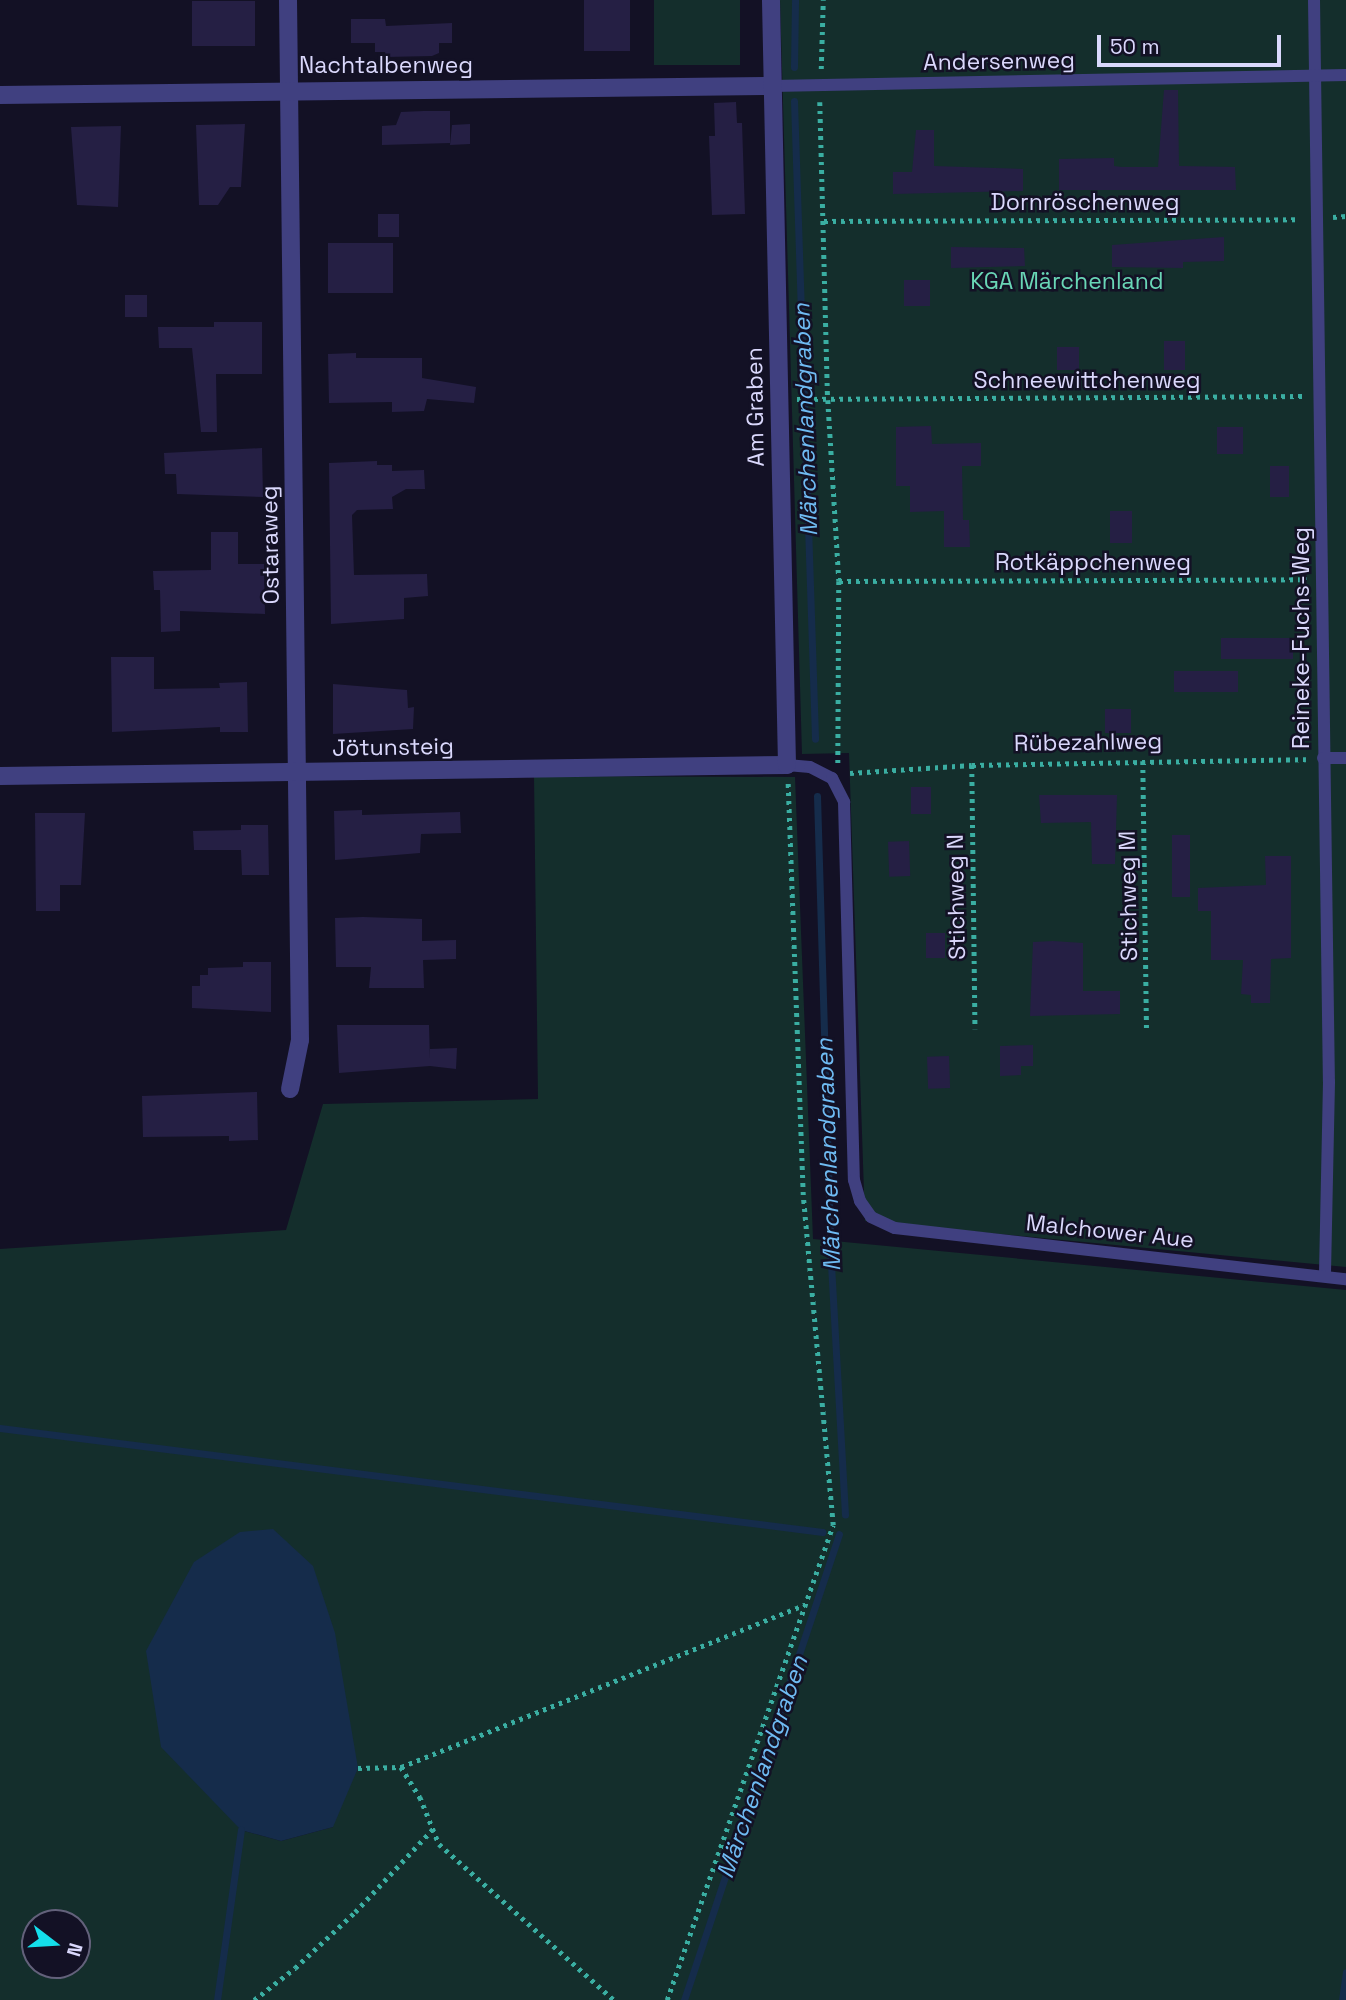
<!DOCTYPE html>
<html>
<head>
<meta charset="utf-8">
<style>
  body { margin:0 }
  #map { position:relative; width:1346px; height:2000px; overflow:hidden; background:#131125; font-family:"Space Grotesk",sans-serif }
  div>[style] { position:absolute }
  .green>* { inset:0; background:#142e2c; transform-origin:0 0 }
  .water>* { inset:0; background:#152c4b }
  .stream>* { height:7px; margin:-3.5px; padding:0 3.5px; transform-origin:3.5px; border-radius:3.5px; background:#152c4b }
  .building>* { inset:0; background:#251f44; transform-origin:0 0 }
  .path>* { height:4.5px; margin-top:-2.25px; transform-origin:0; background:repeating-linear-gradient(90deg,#3aaea2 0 3.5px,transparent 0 8.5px) }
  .service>* { height:12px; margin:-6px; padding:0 6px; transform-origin:6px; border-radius:6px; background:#404080 }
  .minor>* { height:18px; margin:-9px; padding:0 9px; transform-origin:9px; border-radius:9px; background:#404080 }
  span { translate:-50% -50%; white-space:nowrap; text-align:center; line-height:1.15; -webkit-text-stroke:5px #131125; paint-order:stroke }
  .street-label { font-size:23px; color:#dad8fc }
  .park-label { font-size:23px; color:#69d6b6 }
  .water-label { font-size:24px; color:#6fbbf3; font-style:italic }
  .north { position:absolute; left:21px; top:1909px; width:70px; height:70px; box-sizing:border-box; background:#131125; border:2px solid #63617b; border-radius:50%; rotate:107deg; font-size:19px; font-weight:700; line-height:28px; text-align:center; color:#dad8fc }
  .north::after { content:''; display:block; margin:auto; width:24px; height:32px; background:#14dfeb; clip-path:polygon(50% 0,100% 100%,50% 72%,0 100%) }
  .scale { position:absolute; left:1097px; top:35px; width:184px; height:32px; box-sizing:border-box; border:4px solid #dad8fc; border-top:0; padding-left:9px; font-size:21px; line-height:24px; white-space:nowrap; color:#dad8fc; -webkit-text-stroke:5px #131125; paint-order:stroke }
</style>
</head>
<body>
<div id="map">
  <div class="green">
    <div style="left:654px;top:0;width:86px;height:65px"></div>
    <div style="clip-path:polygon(780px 0,1346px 0,1346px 1267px,865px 1221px,849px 753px,802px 754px)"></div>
    <div style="clip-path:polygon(evenodd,534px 776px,795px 777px,813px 1239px,1346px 1290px,1346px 2000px,0 2000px,0 1249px,286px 1230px,323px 1104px,538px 1099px,534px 776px,333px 1827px,281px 1841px,241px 1830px,333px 1827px,534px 776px,35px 1923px,77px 1923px,77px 1965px,35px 1965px,35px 1923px)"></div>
  </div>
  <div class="water">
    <div style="clip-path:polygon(273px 1529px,313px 1566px,335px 1633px,358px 1768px,333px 1827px,281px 1841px,241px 1830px,161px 1747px,146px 1651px,194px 1562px,240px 1532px)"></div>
  </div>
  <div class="stream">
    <div style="left:794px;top:67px;width:67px;rotate:-89.1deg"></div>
    <div style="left:794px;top:101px;width:638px;rotate:88.11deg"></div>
    <div style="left:817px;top:796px;width:450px;rotate:88.3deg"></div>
    <div style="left:830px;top:1246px;width:269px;rotate:86.8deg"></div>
    <div style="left:0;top:1428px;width:829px;rotate:7.21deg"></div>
    <div style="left:217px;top:2000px;width:172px;rotate:-82deg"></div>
    <div style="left:684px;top:2000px;width:491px;rotate:-71.6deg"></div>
    <div style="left:1342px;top:2000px;width:28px;rotate:-82deg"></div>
  </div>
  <div class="building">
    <div style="left:584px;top:0;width:46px;height:51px"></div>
    <div style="left:192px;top:1px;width:63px;height:45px"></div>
    <div style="clip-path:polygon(351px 19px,385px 19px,386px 26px,452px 23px,452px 43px,439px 43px,439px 53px,432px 56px,386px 57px,385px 52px,375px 52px,375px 43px,351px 43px)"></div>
    <div style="clip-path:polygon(1164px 90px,1178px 90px,1179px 166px,1235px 167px,1236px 190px,1059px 190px,1059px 159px,1114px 158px,1114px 166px,1122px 167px,1158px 167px)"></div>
    <div style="clip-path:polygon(736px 102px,737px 123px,742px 123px,745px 214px,712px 215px,709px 136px,715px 136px,714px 103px)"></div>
    <div style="clip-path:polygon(424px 111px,450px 111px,450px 143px,382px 145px,382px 126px,396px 125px,401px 112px)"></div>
    <div style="clip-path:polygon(245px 124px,241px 187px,230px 187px,218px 205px,199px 205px,196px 125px)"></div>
    <div style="clip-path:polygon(470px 124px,470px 144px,450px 145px,452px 125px)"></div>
    <div style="clip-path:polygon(121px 126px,118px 207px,77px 205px,71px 127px)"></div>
    <div style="clip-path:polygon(916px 130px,934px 130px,934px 166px,1023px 169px,1023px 191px,893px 194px,893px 172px,912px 172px)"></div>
    <div style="left:378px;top:214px;width:21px;height:23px"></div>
    <div style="clip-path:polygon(1224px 237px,1224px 261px,1183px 262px,1183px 268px,1112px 267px,1112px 245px)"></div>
    <div style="left:393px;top:243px;width:50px;height:65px;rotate:90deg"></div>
    <div style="clip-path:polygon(951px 247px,1024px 248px,1025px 266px,951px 268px)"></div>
    <div style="left:904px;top:280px;width:26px;height:26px"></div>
    <div style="left:125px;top:295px;width:22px;height:22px"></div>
    <div style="clip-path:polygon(214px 322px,262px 322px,262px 374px,216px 374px,217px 432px,201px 432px,192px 348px,159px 348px,158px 327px,214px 327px)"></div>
    <div style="left:1164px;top:341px;width:21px;height:29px"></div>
    <div style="left:1057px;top:347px;width:22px;height:23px"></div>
    <div style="clip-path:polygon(356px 353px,356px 358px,422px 358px,422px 378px,476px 387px,474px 403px,427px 399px,424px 411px,392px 412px,392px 402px,329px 403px,328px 354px)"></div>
    <div style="clip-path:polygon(931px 426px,932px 444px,981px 443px,981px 466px,962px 466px,963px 520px,969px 520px,970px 547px,944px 547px,944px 511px,910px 512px,910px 486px,896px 486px,896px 427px)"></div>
    <div style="left:1243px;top:427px;width:27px;height:26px;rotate:90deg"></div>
    <div style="clip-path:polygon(262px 448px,263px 497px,177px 494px,176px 474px,165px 474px,164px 453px)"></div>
    <div style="clip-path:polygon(377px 461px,377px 465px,392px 465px,392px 471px,424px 470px,425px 489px,406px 489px,392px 497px,393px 509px,357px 510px,352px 515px,354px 575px,427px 574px,428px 596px,404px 598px,404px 619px,331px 624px,329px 463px)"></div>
    <div style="left:1270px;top:466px;width:19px;height:31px"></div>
    <div style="left:1110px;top:511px;width:22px;height:32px"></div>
    <div style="clip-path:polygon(211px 532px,238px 532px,238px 564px,264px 564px,265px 614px,180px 611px,180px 631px,161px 632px,160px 590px,154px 590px,153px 571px,211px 570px)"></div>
    <div style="left:1293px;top:638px;width:21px;height:72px;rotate:90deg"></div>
    <div style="clip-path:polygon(111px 657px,154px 657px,154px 689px,220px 688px,219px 683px,247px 682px,248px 732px,220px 732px,220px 727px,112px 732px)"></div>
    <div style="left:1174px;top:671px;width:64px;height:21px"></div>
    <div style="clip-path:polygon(333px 684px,407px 690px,408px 708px,414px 707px,413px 729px,333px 734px)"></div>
    <div style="left:1105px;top:709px;width:26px;height:24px"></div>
    <div style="left:931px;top:787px;width:27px;height:20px;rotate:90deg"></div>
    <div style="clip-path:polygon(1039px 795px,1117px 795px,1115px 864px,1092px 864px,1091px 822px,1041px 823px)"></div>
    <div style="clip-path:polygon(362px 810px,362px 815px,460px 812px,461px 833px,421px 834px,420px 853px,335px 860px,334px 811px)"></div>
    <div style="clip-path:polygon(35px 813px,85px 813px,81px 885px,60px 885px,60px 911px,36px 911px)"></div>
    <div style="clip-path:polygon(241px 825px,268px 825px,269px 875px,242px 875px,241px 850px,194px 850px,193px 831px,241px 830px)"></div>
    <div style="left:1172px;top:835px;width:18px;height:62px"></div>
    <div style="left:909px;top:841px;width:35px;height:21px;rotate:88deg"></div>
    <div style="clip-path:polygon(1265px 856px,1291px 856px,1291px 958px,1271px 959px,1270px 1003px,1251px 1003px,1251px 995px,1241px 994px,1243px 960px,1211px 960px,1211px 911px,1198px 911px,1198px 888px,1266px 885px)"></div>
    <div style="clip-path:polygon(363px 917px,422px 919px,422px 941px,456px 940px,456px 959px,423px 960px,424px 988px,369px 988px,371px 967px,336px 967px,335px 918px)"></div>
    <div style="left:926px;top:933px;width:19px;height:25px"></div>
    <div style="clip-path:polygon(1053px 941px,1083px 943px,1083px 991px,1120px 991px,1120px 1014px,1030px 1016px,1033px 942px)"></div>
    <div style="clip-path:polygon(243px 962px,271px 962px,271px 1012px,192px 1008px,192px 986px,200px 986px,200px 975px,208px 975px,208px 968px,243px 967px)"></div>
    <div style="clip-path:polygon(337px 1025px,429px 1025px,430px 1059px,430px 1049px,457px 1048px,456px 1069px,430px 1066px,339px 1073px)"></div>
    <div style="clip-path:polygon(1033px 1045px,1033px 1066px,1021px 1066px,1021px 1075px,1000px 1076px,1000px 1046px)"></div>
    <div style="left:949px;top:1056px;width:32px;height:22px;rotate:88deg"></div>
    <div style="clip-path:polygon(257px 1092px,258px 1140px,229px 1141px,229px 1136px,143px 1137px,142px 1096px)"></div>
  </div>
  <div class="path">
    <div style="left:821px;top:69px;width:69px;rotate:-88.3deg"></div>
    <div style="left:820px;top:102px;width:298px;rotate:88.5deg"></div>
    <div style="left:828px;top:400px;width:181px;rotate:86.5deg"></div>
    <div style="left:839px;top:581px;width:183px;rotate:90.3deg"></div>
    <div style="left:1333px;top:217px;width:13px;rotate:-4deg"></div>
    <div style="left:824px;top:221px;width:476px;rotate:-0.2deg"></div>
    <div style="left:797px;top:399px;width:506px;rotate:-0.34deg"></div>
    <div style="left:839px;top:581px;width:468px;rotate:-0.2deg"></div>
    <div style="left:1143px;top:761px;width:270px;rotate:89.2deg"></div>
    <div style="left:972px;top:765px;width:264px;rotate:89.3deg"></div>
    <div style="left:850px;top:773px;width:122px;rotate:-3.8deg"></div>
    <div style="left:972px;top:765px;width:334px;rotate:-1deg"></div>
    <div style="left:401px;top:1767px;width:36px;rotate:58deg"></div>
    <div style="left:420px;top:1797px;width:51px;rotate:68deg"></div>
    <div style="left:439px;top:1844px;width:234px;rotate:41.7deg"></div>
    <div style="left:358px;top:1768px;width:43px;rotate:-1.3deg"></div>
    <div style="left:401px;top:1767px;width:435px;rotate:-21.9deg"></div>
    <div style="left:254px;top:2000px;width:52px;rotate:-38deg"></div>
    <div style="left:295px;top:1968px;width:82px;rotate:-43deg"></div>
    <div style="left:355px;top:1912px;width:114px;rotate:-46.8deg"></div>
    <div style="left:667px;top:2000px;width:503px;rotate:-70.74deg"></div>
    <div style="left:833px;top:1525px;width:331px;rotate:-95.2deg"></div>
    <div style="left:803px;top:1195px;width:412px;rotate:-92.1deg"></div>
  </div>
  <div class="service">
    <div style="left:1314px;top:0;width:1082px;rotate:89.21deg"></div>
    <div style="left:1329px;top:1082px;width:194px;rotate:91.2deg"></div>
    <div style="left:772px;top:86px;width:574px;rotate:-1.1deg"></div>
    <div style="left:1323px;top:758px;width:23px"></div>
    <div style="left:787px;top:765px;width:23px;rotate:5deg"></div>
    <div style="left:810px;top:767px;width:25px;rotate:27deg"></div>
    <div style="left:832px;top:778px;width:27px;rotate:63deg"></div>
    <div style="left:844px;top:802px;width:378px;rotate:88.5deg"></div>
    <div style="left:854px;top:1180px;width:22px;rotate:74deg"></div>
    <div style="left:860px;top:1201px;width:19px;rotate:55deg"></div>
    <div style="left:871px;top:1217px;width:26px;rotate:25deg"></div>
    <div style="left:895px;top:1228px;width:454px;rotate:6.5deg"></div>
  </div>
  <div class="minor">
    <div style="left:288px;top:0;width:1040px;rotate:89.34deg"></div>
    <div style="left:300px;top:1040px;width:50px;rotate:101.5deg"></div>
    <div style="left:0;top:95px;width:772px;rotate:-0.67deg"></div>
    <div style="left:0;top:776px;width:787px;rotate:-0.8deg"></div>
    <div style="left:787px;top:765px;width:765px;rotate:-91.2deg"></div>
  </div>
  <div class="street-label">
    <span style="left:999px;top:61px;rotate:-1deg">Andersenweg</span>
    <span style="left:386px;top:65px">Nachtalbenweg</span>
    <span style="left:1085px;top:202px">Dornröschenweg</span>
    <span style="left:1087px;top:380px">Schneewittchenweg</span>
    <span style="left:755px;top:407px;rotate:-91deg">Am Graben</span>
    <span style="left:270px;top:545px;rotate:-91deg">Ostaraweg</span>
    <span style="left:1093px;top:562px">Rotkäppchenweg</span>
    <span style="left:1301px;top:638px;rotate:-90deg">Reineke-Fuchs-Weg</span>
    <span style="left:1088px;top:742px;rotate:-1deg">Rübezahlweg</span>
    <span style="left:393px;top:747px;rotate:-1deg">Jötunsteig</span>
    <span style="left:1128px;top:896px;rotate:-91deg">Stichweg M</span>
    <span style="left:956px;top:897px;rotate:-91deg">Stichweg N</span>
    <span style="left:1110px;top:1231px;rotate:6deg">Malchower Aue</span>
  </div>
  <div class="park-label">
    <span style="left:1067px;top:281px">KGA Märchenland</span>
  </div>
  <div class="water-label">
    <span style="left:805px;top:420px;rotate:-92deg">Märchenlandgraben</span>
    <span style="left:828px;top:1155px;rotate:-92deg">Märchenlandgraben</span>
    <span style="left:762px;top:1767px;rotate:-71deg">Märchenlandgraben</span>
  </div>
  <div class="north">N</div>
  <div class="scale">50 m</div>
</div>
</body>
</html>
